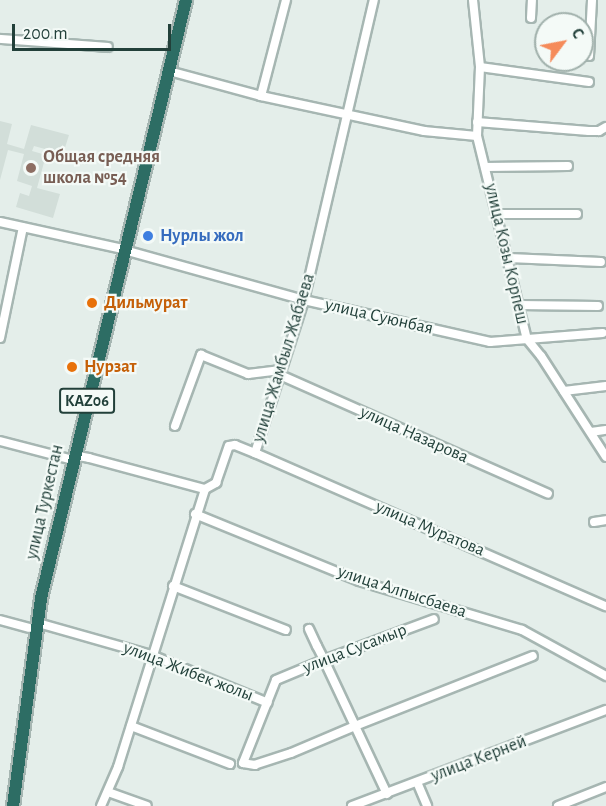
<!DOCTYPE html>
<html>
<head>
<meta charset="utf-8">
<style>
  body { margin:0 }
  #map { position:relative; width:606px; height:806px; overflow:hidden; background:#e4eeea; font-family:"Alegreya Sans",sans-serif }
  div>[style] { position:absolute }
  .built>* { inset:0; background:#d2ded9 }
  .roads { filter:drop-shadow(2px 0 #a6b6b2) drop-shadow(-2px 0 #a6b6b2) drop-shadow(0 2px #a6b6b2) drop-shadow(0 -2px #a6b6b2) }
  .minor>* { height:8px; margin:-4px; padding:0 4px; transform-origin:4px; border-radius:4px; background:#fff }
  .highway>* { height:12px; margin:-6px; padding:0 6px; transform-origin:6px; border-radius:6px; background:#2d6d64 }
  .dots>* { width:16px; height:16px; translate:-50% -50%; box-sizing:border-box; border:3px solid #f4faf7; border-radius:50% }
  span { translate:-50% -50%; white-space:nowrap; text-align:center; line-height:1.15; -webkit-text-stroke:4.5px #f4faf7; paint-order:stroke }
  .shield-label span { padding:2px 4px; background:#f4faf7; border:2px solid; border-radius:4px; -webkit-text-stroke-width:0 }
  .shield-label { font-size:16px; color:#22403a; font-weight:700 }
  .education-label { font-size:18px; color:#785e54; font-weight:700 }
  .left { translate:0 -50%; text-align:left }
  .shop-label { font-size:18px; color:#366cbe; font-weight:700 }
  .street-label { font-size:18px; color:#22403a }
  .food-label { font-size:18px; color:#c56008; font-weight:700 }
  .north { position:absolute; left:534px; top:12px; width:60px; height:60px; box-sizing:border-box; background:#f4faf7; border:2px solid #a0b0ab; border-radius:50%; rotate:58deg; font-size:16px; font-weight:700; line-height:24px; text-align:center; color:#22403a }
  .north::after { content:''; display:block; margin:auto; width:21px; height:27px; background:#f58b5a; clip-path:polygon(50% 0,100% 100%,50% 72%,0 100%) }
  .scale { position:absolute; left:12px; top:24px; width:159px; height:27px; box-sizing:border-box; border:3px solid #22403a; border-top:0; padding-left:8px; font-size:18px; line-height:21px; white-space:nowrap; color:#22403a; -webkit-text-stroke:4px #f4faf7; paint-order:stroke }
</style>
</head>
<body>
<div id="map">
  <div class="built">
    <div style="clip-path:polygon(0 121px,12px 124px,7px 144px,24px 149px,31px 125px,69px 135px,63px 154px,34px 146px,32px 151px,46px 155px,37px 188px,60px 194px,53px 218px,16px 207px,20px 193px,29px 196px,32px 186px,17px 181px,24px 154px,8px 150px,0 180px)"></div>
  </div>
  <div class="roads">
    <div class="minor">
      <div style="left:473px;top:0;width:67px;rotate:84deg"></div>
      <div style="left:480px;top:67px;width:69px;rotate:92.5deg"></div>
      <div style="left:477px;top:136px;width:209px;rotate:76.2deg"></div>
      <div style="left:527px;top:339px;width:22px;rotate:51deg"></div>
      <div style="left:541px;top:356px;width:120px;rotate:57.2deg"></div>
      <div style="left:531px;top:18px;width:18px;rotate:-87deg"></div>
      <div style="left:0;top:39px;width:108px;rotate:4.2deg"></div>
      <div style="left:589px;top:56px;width:56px;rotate:-86.9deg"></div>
      <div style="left:480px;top:67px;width:110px;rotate:7.8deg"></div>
      <div style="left:169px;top:71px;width:95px;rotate:15.2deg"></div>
      <div style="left:261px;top:96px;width:167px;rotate:12.1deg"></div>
      <div style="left:424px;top:131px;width:53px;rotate:5.4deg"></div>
      <div style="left:261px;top:96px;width:99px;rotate:-75.4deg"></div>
      <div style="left:477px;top:122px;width:112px;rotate:4.6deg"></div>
      <div style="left:589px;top:131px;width:10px"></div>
      <div style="left:599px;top:131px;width:8px;rotate:-30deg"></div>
      <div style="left:485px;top:167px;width:83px;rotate:-0.7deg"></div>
      <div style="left:498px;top:214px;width:79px"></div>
      <div style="left:0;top:222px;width:121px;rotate:12.4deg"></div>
      <div style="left:124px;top:250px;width:187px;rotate:15.5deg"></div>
      <div style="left:304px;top:300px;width:191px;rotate:12.7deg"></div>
      <div style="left:490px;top:342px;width:113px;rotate:-4.6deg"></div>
      <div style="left:509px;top:258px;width:92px;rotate:2.5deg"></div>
      <div style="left:519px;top:305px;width:79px;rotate:0.7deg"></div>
      <div style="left:0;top:338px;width:113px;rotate:-78.3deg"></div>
      <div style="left:280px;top:375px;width:293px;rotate:23.9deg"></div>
      <div style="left:564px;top:391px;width:42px;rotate:-6.8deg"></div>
      <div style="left:175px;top:426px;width:76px;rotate:-69.9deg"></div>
      <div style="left:201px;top:355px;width:51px;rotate:22deg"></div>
      <div style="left:248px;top:374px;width:33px;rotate:-7deg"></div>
      <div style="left:591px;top:432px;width:15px;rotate:-8deg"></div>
      <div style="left:0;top:441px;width:75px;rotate:14.6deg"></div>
      <div style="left:73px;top:460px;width:6px;rotate:-39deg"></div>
      <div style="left:78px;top:456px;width:11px;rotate:10deg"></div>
      <div style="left:89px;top:458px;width:120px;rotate:15deg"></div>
      <div style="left:255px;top:453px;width:383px;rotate:23.6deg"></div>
      <div style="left:195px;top:514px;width:177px;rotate:22.2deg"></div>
      <div style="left:359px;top:581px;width:170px;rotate:16.7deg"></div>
      <div style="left:522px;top:630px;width:96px;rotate:28.7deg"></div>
      <div style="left:594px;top:522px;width:12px;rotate:-9deg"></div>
      <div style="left:173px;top:586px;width:121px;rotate:21.3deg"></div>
      <div style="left:0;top:620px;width:30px;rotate:15deg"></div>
      <div style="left:38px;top:623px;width:117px;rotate:15.8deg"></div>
      <div style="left:151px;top:655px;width:126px;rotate:22.3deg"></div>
      <div style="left:309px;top:629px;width:19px;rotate:65deg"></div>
      <div style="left:317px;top:646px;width:16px;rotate:63deg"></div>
      <div style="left:324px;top:660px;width:73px;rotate:64.8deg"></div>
      <div style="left:355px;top:726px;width:69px;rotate:157.1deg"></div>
      <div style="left:291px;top:753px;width:38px;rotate:162deg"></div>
      <div style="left:255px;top:765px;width:12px;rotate:-171deg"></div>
      <div style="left:243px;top:763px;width:89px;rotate:-68.3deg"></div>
      <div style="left:276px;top:680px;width:52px;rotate:-22.6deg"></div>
      <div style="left:324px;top:660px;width:117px;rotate:-20.4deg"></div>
      <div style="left:131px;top:726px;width:106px;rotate:21deg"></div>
      <div style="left:417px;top:782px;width:26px;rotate:67deg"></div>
      <div style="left:108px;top:792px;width:41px;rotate:19.7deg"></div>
      <div style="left:387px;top:794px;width:75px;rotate:-115.2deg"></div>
      <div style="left:355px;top:726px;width:191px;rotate:-21.5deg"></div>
      <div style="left:101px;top:806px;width:43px;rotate:-66.4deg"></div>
      <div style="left:118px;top:767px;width:291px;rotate:-72.6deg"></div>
      <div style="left:205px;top:489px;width:13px;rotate:-29deg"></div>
      <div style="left:216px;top:483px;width:39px;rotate:-71deg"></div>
      <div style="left:229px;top:446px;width:6px;rotate:-9deg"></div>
      <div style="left:235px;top:445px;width:22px;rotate:22deg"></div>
      <div style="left:255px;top:453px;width:161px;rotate:-72.2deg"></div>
      <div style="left:304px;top:300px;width:308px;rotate:-76.9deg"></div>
      <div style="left:352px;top:806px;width:272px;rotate:-20.7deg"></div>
      <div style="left:558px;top:806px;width:52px;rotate:-21.6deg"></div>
    </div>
    <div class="highway">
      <div style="left:13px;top:806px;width:210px;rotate:-82.3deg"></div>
      <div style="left:41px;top:598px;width:615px;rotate:-76.37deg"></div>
    </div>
  </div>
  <div class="dots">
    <div style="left:31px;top:168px;background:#8d6e63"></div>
    <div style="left:148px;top:236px;background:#3f7fe0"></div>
    <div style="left:92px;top:303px;background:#e8710a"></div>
    <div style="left:72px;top:367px;background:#e8710a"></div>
  </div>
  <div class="shield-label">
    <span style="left:87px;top:401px">KАZ06</span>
  </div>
  <div class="education-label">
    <span class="left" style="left:43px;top:168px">Общая средняя<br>школа №54</span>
  </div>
  <div class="shop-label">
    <span class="left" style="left:160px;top:236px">Нурлы жол</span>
  </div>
  <div class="street-label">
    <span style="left:506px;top:254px;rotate:77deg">улица Козы Корпеш</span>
    <span style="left:379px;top:317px;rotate:13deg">улица Суюнбая</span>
    <span style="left:284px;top:358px;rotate:-73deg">улица Жамбыл Жабаева</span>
    <span style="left:414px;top:435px;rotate:24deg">улица Назарова</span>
    <span style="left:45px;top:502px;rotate:-77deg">улица Туркестан</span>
    <span style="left:430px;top:529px;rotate:23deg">улица Муратова</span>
    <span style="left:402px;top:592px;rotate:18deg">улица Алпысбаева</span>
    <span style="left:355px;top:649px;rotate:-21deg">улица Сусамыр</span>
    <span style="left:188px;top:672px;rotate:21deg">улица Жибек жолы</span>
    <span style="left:479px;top:759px;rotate:-21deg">улица Керней</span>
  </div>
  <div class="food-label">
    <span class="left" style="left:104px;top:303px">Дильмурат</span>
    <span class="left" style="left:84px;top:367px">Нурзат</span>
  </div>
  <div class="north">С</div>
  <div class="scale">200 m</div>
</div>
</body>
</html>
